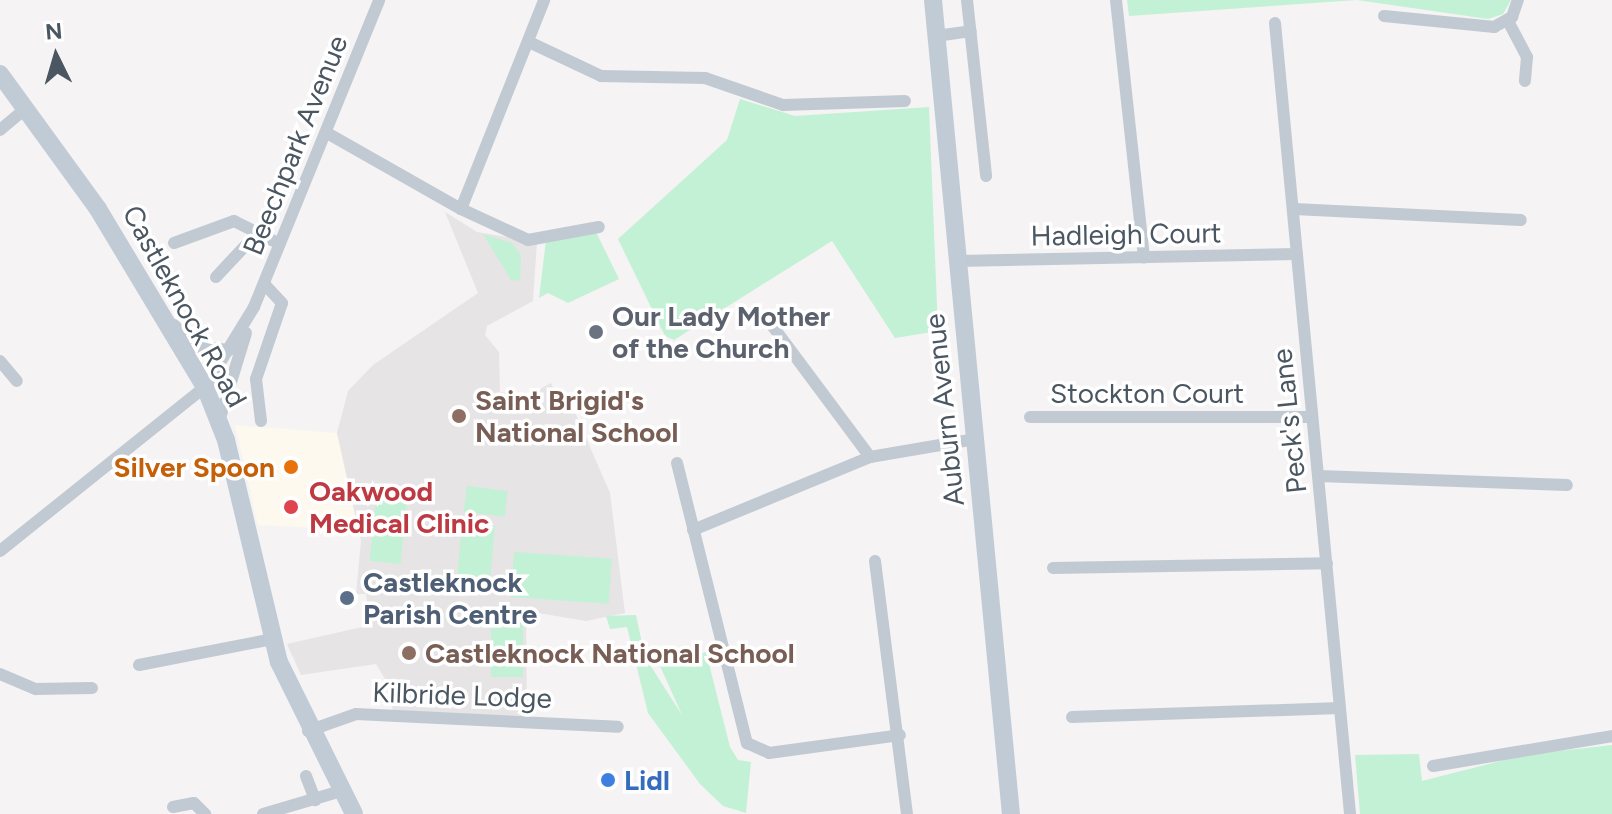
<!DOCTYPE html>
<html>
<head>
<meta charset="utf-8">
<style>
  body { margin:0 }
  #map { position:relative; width:1612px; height:814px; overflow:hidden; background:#f5f3f3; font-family:Figtree,sans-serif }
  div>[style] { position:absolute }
  .commercial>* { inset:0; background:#fdf9ef }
  .education>* { inset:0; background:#e6e4e5 }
  .green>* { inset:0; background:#c3f1d5; transform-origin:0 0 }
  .street>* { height:12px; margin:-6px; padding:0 6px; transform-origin:6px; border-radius:6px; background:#c1cad2 }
  .secondary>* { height:18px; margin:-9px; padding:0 9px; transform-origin:9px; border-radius:9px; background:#c1cbd6 }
  .dots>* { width:22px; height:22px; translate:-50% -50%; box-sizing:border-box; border:4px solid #fff; border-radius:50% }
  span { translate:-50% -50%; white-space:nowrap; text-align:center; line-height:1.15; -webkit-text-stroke:7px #fff; paint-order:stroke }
  .street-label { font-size:28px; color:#4a5661 }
  .worship-label { font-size:28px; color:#5b616d; font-weight:700 }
  .left { translate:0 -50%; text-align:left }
  .education-label { font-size:28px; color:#785e54; font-weight:700 }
  .food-label { font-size:28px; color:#c56008; font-weight:700 }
  .right { translate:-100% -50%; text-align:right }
  .health-label { font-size:28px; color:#be3a42; font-weight:700 }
  .service-label { font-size:28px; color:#4e5e75; font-weight:700 }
  .shop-label { font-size:28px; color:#366cbe; font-weight:700 }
  .north { position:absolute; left:16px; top:16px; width:80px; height:80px; -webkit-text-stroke:6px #fff; paint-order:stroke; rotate:355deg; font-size:22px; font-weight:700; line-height:32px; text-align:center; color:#4a5661 }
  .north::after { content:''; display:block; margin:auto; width:28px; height:36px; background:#4a5661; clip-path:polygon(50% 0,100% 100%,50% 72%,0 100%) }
</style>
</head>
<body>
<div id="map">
  <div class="commercial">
    <div style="clip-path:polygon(235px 425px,337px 433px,358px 530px,258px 525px)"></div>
  </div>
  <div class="education">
    <div style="clip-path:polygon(445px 212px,477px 232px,537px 242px,533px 301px,487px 326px,485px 335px,499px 352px,500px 392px,527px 396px,551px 383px,558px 398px,567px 394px,610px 493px,625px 613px,586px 621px,526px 611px,527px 718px,393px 713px,390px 687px,376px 664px,301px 675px,287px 644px,371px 625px,366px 594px,356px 594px,361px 541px,337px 433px,348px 391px,373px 365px,478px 293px)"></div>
  </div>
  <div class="green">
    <div style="clip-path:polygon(1127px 0,1511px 0,1503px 14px,1488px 19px,1357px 0,1129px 16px)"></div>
    <div style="clip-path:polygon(740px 99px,795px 116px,929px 107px,938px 331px,895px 338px,832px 241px,674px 340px,665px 336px,618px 239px,727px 140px)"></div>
    <div style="clip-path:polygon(596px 232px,619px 279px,568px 303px,548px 293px,539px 298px,546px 240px)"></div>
    <div style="clip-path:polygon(483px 234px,512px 243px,521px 255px,520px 281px,511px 280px)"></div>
    <div style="left:467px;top:486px;width:41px;height:26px;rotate:7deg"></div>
    <div style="left:376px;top:500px;width:31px;height:61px;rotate:6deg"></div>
    <div style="left:462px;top:523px;width:33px;height:54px;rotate:5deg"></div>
    <div style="left:514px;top:552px;width:98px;height:45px;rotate:4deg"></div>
    <div style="clip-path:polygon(636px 615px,645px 657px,682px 715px,660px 666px,706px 652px,730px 747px,738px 760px,751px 762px,746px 813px,723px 806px,700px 784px,648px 713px,627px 627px,610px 629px,606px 616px)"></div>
    <div style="left:523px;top:620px;width:57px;height:32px;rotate:90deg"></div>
    <div style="clip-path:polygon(1612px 745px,1612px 814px,1360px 814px,1355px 755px,1419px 754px,1422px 781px,1524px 755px)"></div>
  </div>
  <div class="street">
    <div style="left:967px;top:0;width:177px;rotate:83.8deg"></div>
    <div style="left:1116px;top:0;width:259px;rotate:83.8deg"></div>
    <div style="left:1384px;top:16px;width:111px;rotate:5.7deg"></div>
    <div style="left:1494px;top:27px;width:21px;rotate:-29deg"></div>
    <div style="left:1512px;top:17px;width:18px;rotate:-71deg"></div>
    <div style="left:1508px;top:21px;width:41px;rotate:62.2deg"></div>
    <div style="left:1527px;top:57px;width:24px;rotate:95deg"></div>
    <div style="left:1275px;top:23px;width:795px;rotate:84.58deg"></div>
    <div style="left:936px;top:36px;width:35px;rotate:-8deg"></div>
    <div style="left:529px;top:42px;width:80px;rotate:25.3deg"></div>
    <div style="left:601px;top:76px;width:104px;rotate:1.1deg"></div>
    <div style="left:705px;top:78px;width:83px;rotate:19.1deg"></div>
    <div style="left:783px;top:105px;width:122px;rotate:-1.9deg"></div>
    <div style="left:0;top:130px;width:35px;rotate:-40deg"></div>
    <div style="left:327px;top:133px;width:154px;rotate:29.6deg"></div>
    <div style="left:461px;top:209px;width:225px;rotate:-68.3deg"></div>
    <div style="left:461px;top:209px;width:74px;rotate:24.8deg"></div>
    <div style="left:528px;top:240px;width:72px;rotate:-10.4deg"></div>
    <div style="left:1294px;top:209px;width:227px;rotate:2.8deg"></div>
    <div style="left:174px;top:243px;width:64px;rotate:-20.1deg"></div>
    <div style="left:234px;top:221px;width:51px;rotate:26.6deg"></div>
    <div style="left:957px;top:261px;width:340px;rotate:-1.2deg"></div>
    <div style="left:216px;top:277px;width:63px;rotate:-46.9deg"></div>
    <div style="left:768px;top:320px;width:171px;rotate:53.3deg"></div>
    <div style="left:174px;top:325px;width:31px;rotate:45deg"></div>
    <div style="left:196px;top:347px;width:34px;rotate:5deg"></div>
    <div style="left:0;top:361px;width:26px;rotate:50deg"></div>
    <div style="left:1030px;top:417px;width:282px"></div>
    <div style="left:220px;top:418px;width:89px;rotate:-73deg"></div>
    <div style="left:261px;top:421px;width:42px;rotate:-96.8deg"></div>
    <div style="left:256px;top:379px;width:80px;rotate:-71.1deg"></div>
    <div style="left:282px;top:303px;width:26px;rotate:-133deg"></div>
    <div style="left:677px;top:463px;width:289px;rotate:76deg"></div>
    <div style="left:747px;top:743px;width:24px;rotate:24deg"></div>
    <div style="left:769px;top:753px;width:132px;rotate:-7.8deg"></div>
    <div style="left:1319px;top:476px;width:248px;rotate:2.1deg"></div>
    <div style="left:693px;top:530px;width:191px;rotate:-22.4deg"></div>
    <div style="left:870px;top:457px;width:107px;rotate:-9.7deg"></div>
    <div style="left:0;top:551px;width:263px;rotate:-38.7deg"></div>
    <div style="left:205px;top:387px;width:94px;rotate:-58.5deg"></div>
    <div style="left:254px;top:307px;width:331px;rotate:-67.8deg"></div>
    <div style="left:875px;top:561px;width:255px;rotate:82.8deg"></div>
    <div style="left:1053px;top:568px;width:274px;rotate:-1deg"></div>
    <div style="left:139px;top:665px;width:136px;rotate:-11deg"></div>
    <div style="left:0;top:674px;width:39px;rotate:23deg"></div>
    <div style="left:36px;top:689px;width:56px;rotate:-1deg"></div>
    <div style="left:1072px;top:717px;width:268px;rotate:-1.9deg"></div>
    <div style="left:308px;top:731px;width:51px;rotate:-19.5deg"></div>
    <div style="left:356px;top:714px;width:262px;rotate:2.8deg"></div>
    <div style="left:1433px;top:766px;width:181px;rotate:-9.5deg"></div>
    <div style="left:306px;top:776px;width:26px;rotate:69deg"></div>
    <div style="left:173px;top:807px;width:21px;rotate:-11deg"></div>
    <div style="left:194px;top:803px;width:16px;rotate:45deg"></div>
    <div style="left:263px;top:814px;width:81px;rotate:-16.4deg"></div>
  </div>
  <div class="secondary">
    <div style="left:933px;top:0;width:818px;rotate:84.53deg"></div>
    <div style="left:0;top:74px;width:167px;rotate:54deg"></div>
    <div style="left:98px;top:209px;width:208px;rotate:59deg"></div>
    <div style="left:205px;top:387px;width:57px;rotate:68.4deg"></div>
    <div style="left:226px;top:440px;width:228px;rotate:76.6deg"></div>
    <div style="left:279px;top:662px;width:169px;rotate:63.7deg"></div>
  </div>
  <div class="dots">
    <div style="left:596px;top:332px;background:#6b7280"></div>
    <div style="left:459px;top:416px;background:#8d6e63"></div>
    <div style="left:291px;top:467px;background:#e8710a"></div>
    <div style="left:291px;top:507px;background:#e0444e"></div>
    <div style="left:347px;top:598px;background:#5c6f8a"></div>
    <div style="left:409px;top:653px;background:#8d6e63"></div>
    <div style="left:608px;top:780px;background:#3f7fe0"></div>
  </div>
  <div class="street-label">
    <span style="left:295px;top:145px;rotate:-68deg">Beechpark Avenue</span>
    <span style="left:1126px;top:234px;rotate:-1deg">Hadleigh Court</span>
    <span style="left:185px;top:306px;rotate:61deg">Castleknock Road</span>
    <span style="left:1147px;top:393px">Stockton Court</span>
    <span style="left:944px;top:410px;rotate:-96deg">Auburn Avenue</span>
    <span style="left:1289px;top:421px;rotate:-96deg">Peck's Lane</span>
    <span style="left:462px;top:695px;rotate:2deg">Kilbride Lodge</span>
  </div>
  <div class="worship-label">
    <span class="left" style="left:612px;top:332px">Our Lady Mother<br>of the Church</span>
  </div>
  <div class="education-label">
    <span class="left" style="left:475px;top:416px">Saint Brigid's<br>National School</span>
    <span class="left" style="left:425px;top:653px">Castleknock National School</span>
  </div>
  <div class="food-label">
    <span class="right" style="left:275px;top:467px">Silver Spoon</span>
  </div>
  <div class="health-label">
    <span class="left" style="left:309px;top:507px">Oakwood<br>Medical Clinic</span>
  </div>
  <div class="service-label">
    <span class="left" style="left:363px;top:598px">Castleknock<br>Parish Centre</span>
  </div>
  <div class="shop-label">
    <span class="left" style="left:624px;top:780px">Lidl</span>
  </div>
  <div class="north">N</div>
</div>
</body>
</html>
